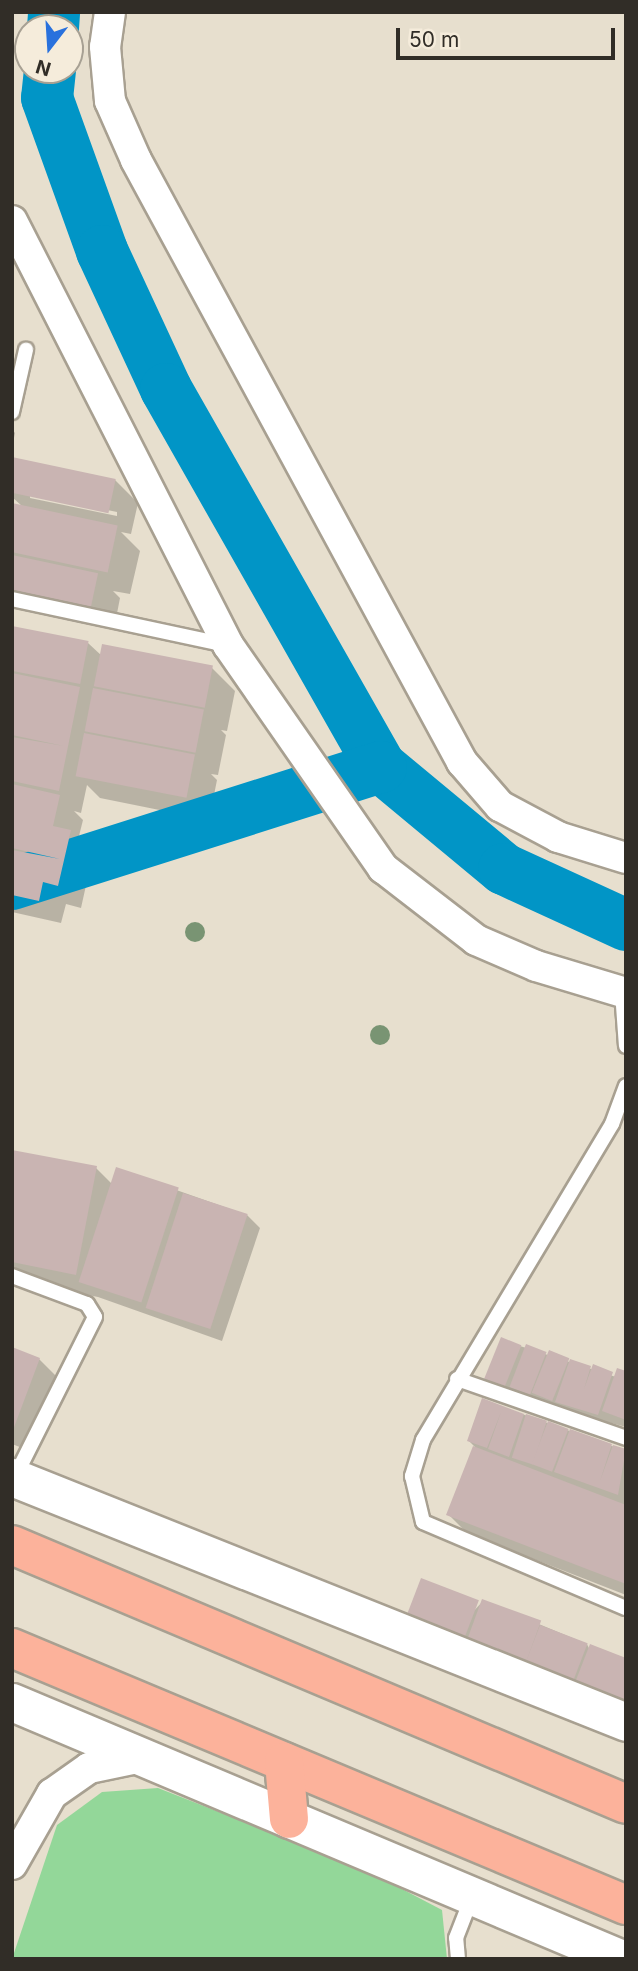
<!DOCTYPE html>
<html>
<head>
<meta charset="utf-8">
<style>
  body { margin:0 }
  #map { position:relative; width:638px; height:1971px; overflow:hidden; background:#e7dfce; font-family:Inter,sans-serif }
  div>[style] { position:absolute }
  .green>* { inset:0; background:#93d799 }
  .shadow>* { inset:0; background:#0003 }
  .river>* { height:52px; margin:-26px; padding:0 26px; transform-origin:26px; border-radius:26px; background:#0195c6 }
  .building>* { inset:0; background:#c9b4b2; transform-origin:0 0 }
  .roads { filter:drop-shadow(2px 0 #a8a091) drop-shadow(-2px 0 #a8a091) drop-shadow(0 2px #a8a091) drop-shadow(0 -2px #a8a091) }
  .service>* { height:14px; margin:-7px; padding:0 7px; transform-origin:7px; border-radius:7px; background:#fff }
  .minor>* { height:30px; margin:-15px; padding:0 15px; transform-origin:15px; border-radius:15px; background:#fff }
  .tertiary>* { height:37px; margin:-18.5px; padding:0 18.5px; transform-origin:18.5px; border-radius:18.5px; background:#fff }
  .trunk>* { height:38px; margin:-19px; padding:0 19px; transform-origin:19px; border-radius:19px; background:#fcb29b }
  .trees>* { width:20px; height:20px; margin:-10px; border-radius:50%; background:#799473 }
  span { translate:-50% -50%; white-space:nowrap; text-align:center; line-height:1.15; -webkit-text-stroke:5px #f5ecdb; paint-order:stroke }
  .frame { position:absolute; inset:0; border:14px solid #312d27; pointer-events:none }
  .north { position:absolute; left:14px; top:14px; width:70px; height:70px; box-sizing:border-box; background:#f5ecdb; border:2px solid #a7a093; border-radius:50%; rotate:197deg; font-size:19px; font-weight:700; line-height:28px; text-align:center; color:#312d27 }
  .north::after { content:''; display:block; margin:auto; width:24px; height:32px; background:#2971dd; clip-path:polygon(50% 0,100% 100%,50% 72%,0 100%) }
  .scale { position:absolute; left:396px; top:28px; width:219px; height:32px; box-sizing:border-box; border:4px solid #312d27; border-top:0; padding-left:9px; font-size:21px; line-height:24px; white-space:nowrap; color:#312d27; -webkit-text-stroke:5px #f5ecdb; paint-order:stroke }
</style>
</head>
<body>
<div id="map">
  <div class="green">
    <div style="clip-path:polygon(158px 1788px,362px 1868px,442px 1910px,447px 1959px,12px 1959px,57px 1825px,102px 1792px)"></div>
  </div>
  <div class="shadow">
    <div style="clip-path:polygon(12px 429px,15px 433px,12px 448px)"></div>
    <div style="clip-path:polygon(evenodd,12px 458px,115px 480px,138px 503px,131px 534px,121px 532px,140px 551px,130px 594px,113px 591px,120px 598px,114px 629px,12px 608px,12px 505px,23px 507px,12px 497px,12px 458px,30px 494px,117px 512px,117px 516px,30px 498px,30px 494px)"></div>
    <div style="clip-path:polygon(12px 627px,88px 643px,102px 656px,212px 668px,235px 691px,227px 731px,221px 730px,226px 735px,218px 775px,211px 774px,217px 780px,209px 820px,100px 798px,87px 785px,81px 813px,74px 811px,83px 820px,78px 840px,93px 854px,81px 908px,66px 904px,61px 923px,12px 912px)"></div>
    <div style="clip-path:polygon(12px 1152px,96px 1168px,112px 1184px,117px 1169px,247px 1215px,260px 1228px,222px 1341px,98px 1297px,12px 1280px)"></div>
    <div style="clip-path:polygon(520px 1346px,616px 1377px,626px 1373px,626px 1427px,500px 1393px,487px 1380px)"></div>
    <div style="clip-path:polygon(12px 1349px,39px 1359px,62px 1382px,35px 1453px,12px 1444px)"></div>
    <div style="clip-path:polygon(483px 1400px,626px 1451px,626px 1595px,467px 1533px,448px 1514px,475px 1447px,469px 1441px)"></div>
    <div style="clip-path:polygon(483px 1601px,587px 1644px,626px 1731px,433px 1655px)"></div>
  </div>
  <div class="river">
    <div style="left:53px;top:28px;width:16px;rotate:-86deg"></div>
    <div style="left:50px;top:70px;width:28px;rotate:96deg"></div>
    <div style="left:47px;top:98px;width:163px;rotate:70.2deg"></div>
    <div style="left:102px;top:251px;width:152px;rotate:65.1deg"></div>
    <div style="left:166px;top:389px;width:435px;rotate:60.4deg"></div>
    <div style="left:381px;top:767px;width:160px;rotate:39.7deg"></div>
    <div style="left:504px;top:869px;width:134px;rotate:24.7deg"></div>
    <div style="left:12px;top:884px;width:387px;rotate:-17.6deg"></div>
  </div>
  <div class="building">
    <div style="left:12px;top:457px;width:106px;height:35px;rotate:12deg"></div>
    <div style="left:12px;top:503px;width:108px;height:48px;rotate:12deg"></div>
    <div style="left:12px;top:555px;width:88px;height:35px;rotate:12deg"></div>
    <div style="left:12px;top:626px;width:78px;height:44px;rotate:11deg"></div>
    <div style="left:102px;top:644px;width:113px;height:43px;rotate:11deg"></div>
    <div style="clip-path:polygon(12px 673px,80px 687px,59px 791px,12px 781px,12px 737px,64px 746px,12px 735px)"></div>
    <div style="left:93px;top:688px;width:113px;height:44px;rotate:11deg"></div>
    <div style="left:84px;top:733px;width:113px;height:44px;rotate:11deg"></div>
    <div style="clip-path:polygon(12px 784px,60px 795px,53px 826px,71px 830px,58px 886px,43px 882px,39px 901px,12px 895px,12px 850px,60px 859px,12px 848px)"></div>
    <div style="clip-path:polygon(12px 1150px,97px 1166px,76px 1275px,12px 1262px)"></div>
    <div style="left:116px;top:1167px;width:66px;height:121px;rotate:18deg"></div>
    <div style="left:183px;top:1193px;width:68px;height:121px;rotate:18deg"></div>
    <div style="left:501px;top:1337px;width:22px;height:46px;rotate:22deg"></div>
    <div style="left:526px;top:1344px;width:22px;height:46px;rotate:21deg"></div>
    <div style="clip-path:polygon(12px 1347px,40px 1358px,13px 1430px,12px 1430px)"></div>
    <div style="left:549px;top:1350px;width:22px;height:46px;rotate:22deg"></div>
    <div style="clip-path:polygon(570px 1359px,591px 1366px,584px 1389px,593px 1364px,613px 1372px,598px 1415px,555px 1402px)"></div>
    <div style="clip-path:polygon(617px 1368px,626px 1371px,626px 1420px,602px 1411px)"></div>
    <div style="clip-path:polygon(482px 1398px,524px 1414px,509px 1457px,488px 1449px,501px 1412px,487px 1448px,467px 1441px)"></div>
    <div style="left:526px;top:1414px;width:22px;height:46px;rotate:18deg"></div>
    <div style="left:548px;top:1421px;width:22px;height:46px;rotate:21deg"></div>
    <div style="clip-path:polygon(570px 1429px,612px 1444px,600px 1481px,613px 1445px,626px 1449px,618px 1495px,554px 1472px)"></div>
    <div style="clip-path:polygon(473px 1446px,626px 1505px,626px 1584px,446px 1515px)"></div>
    <div style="left:421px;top:1578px;width:62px;height:53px;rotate:21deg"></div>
    <div style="left:482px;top:1599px;width:63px;height:53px;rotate:20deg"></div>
    <div style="left:540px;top:1625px;width:51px;height:51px;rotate:21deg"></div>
    <div style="clip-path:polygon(590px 1644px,626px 1658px,626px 1714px,571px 1693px)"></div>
  </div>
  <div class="roads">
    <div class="service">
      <div style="left:12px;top:412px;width:64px;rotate:-77.3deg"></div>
      <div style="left:12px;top:599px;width:220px;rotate:12.1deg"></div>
      <div style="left:622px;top:992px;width:54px;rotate:85.8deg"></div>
      <div style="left:626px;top:1086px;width:40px;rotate:110.2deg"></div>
      <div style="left:612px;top:1124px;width:368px;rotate:120.9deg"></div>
      <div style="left:423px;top:1440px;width:38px;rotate:107deg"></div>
      <div style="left:412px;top:1476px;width:47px;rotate:76.6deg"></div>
      <div style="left:423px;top:1522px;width:220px;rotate:23deg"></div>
      <div style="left:12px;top:1276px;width:80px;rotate:20.5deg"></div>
      <div style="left:87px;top:1304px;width:15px;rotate:58deg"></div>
      <div style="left:95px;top:1317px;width:181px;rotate:116.6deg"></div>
      <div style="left:457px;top:1379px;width:179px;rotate:19.2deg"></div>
      <div style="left:458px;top:1959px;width:21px;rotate:-95deg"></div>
      <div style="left:456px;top:1938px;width:44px;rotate:-68.7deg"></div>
    </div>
    <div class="minor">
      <div style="left:110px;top:12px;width:35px;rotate:98deg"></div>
      <div style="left:105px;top:47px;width:54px;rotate:84.7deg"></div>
      <div style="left:110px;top:101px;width:64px;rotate:66.2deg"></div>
      <div style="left:136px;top:160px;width:685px;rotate:61.56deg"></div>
      <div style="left:462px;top:762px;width:58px;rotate:49.2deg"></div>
      <div style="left:500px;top:806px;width:66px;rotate:28.1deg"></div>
      <div style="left:558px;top:837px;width:71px;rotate:17.2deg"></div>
      <div style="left:12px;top:221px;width:476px;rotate:63deg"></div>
      <div style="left:228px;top:645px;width:272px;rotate:55.2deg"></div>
      <div style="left:383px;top:868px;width:118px;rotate:37.7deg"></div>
      <div style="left:476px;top:940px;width:65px;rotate:23.4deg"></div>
      <div style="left:536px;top:966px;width:94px;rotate:16.7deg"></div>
      <div style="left:12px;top:1864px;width:81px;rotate:-60.3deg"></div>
      <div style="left:52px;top:1794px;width:45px;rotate:-35.1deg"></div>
      <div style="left:89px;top:1768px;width:49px;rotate:-11.8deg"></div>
    </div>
    <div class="tertiary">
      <div style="left:12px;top:1477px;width:661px;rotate:21.75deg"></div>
      <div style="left:12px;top:1702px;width:662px;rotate:22.85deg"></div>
    </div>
    <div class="trunk">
      <div style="left:12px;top:1545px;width:666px;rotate:22.87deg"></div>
      <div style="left:12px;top:1648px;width:666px;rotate:22.71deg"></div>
      <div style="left:284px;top:1762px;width:57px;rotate:85deg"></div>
    </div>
  </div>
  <div class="trees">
    <div style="left:195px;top:932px"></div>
    <div style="left:380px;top:1035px"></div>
  </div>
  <div class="frame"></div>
  <div class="north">N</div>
  <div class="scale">50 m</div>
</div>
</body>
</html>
